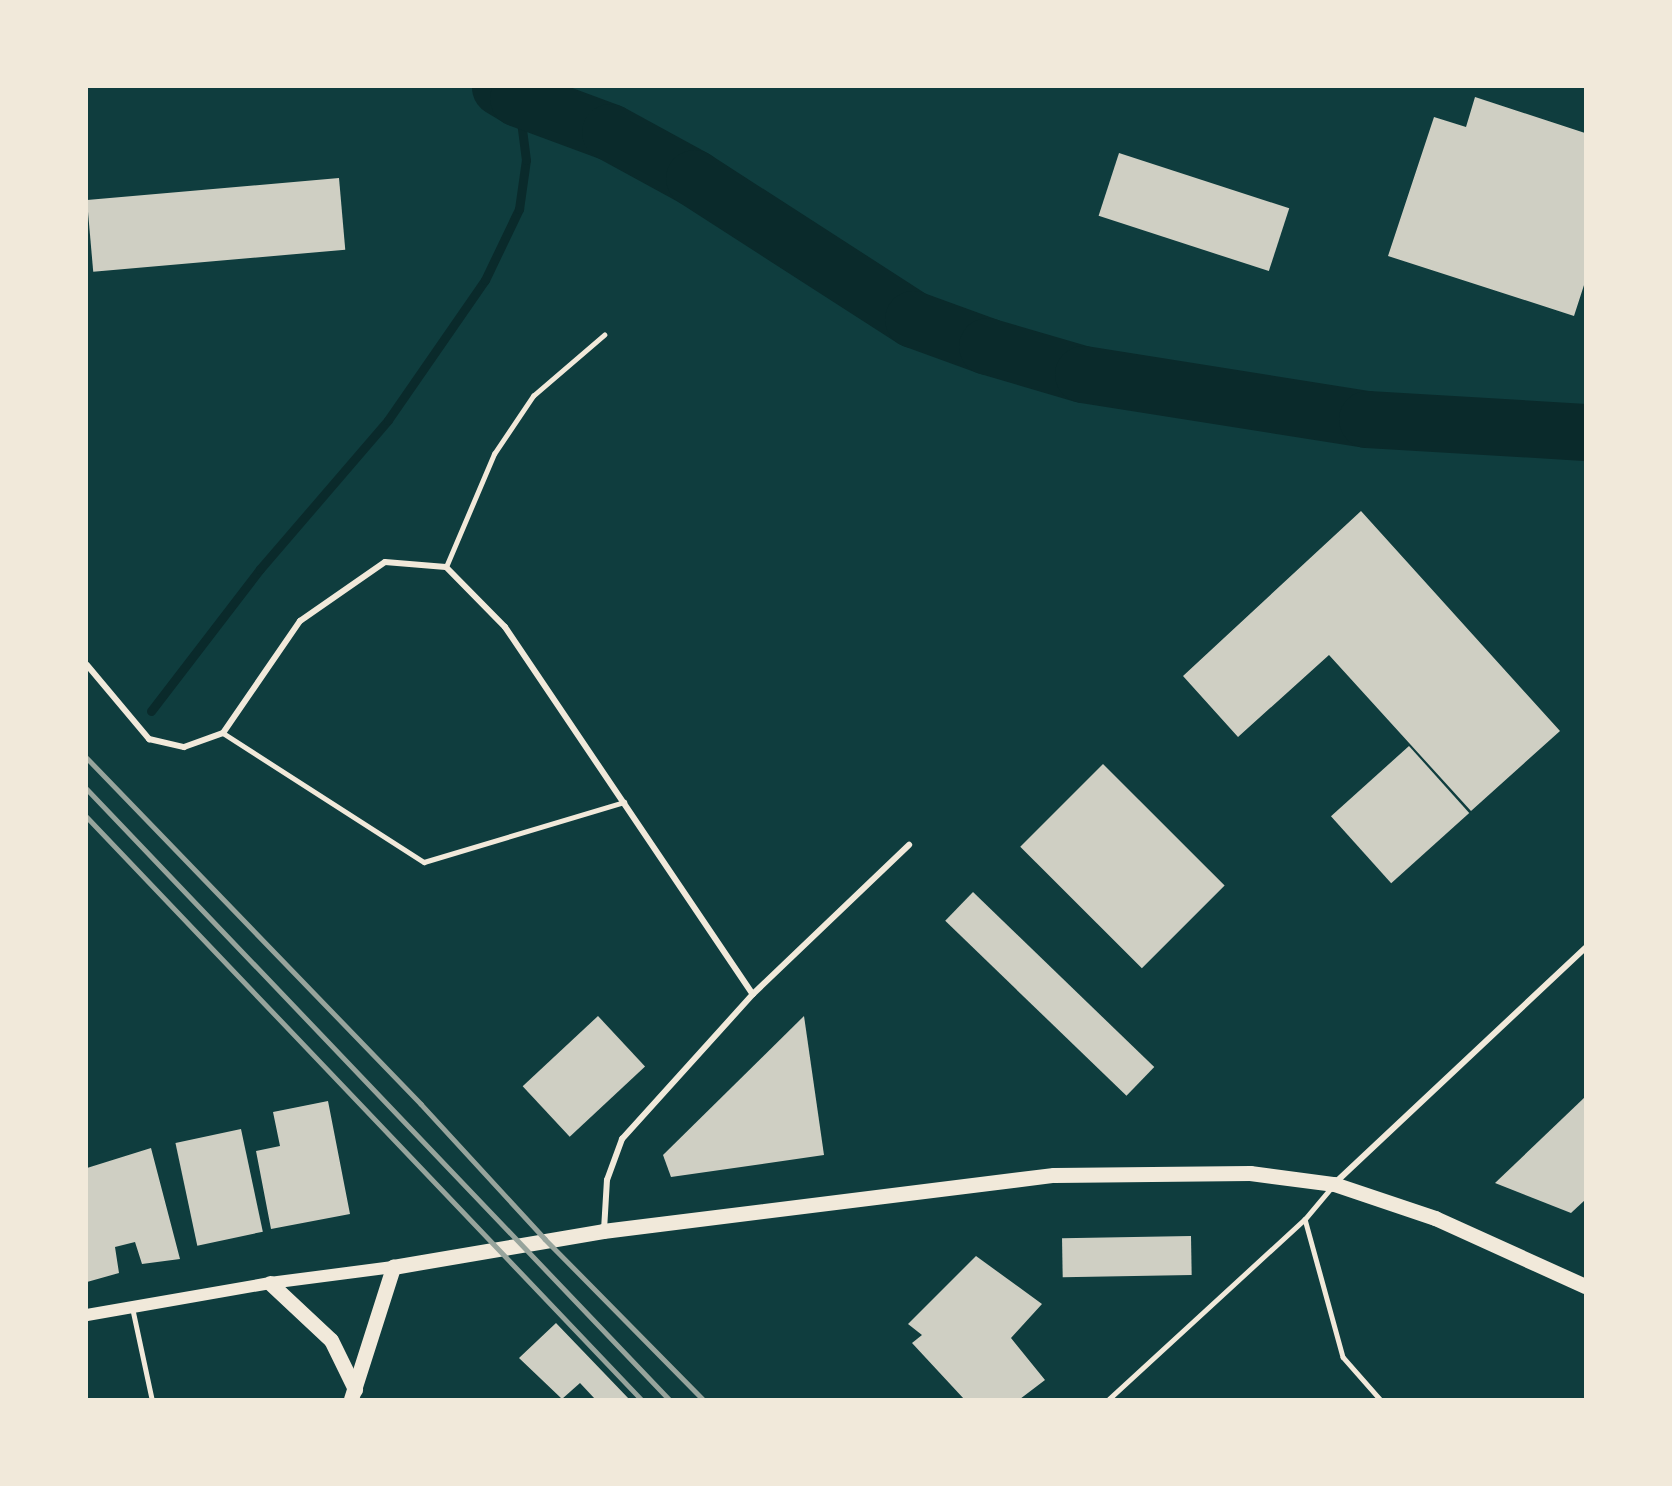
<!DOCTYPE html>
<html>
<head>
<meta charset="utf-8">
<style>
  body { margin:0 }
  #map { position:relative; width:1672px; height:1486px; overflow:hidden; background:#0f3d3e; font-family:"Public Sans",sans-serif }
  div>[style] { position:absolute }
  .stream>* { height:9px; margin:-4.5px; padding:0 4.5px; transform-origin:4.5px; border-radius:4.5px; background:#0a2a2b }
  .river>* { height:57px; margin:-28.5px; padding:0 28.5px; transform-origin:28.5px; border-radius:28.5px; background:#0a2a2b }
  .building>* { inset:0; background:#cfcfc3; transform-origin:0 0 }
  .service>* { height:4.5px; margin:-2.25px; padding:0 2.25px; transform-origin:2.25px; border-radius:2.25px; background:#f1e9da }
  .minor>* { height:6px; margin:-3px; padding:0 3px; transform-origin:3px; border-radius:3px; background:#f1e9da }
  .secondary>* { height:12px; margin:-6px; padding:0 6px; transform-origin:6px; border-radius:6px; background:#f1e9da }
  .primary>* { height:15px; margin:-7.5px; padding:0 7.5px; transform-origin:7.5px; border-radius:7.5px; background:#f1e9da }
  .rail>* { height:4.5px; margin:-2.25px; padding:0 2.25px; transform-origin:2.25px; border-radius:2.25px; background:#97a49c }
  span { translate:-50% -50%; white-space:nowrap; text-align:center; line-height:1.15; -webkit-text-stroke:5px #f1e9da; paint-order:stroke }
  .frame { position:absolute; inset:0; border:88px solid #f1e9da; pointer-events:none }
</style>
</head>
<body>
<div id="map">
  <div class="stream">
    <div style="left:151px;top:711px;width:179px;rotate:-52.5deg"></div>
    <div style="left:260px;top:569px;width:196px;rotate:-49.3deg"></div>
    <div style="left:388px;top:420px;width:170px;rotate:-55.3deg"></div>
    <div style="left:485px;top:280px;width:79px;rotate:-64.4deg"></div>
    <div style="left:519px;top:209px;width:49px;rotate:-81.9deg"></div>
    <div style="left:526px;top:160px;width:63px;rotate:-97.4deg"></div>
  </div>
  <div class="river">
    <div style="left:500px;top:87px;width:21px;rotate:31deg"></div>
    <div style="left:518px;top:98px;width:98px;rotate:20.3deg"></div>
    <div style="left:610px;top:132px;width:96px;rotate:28.7deg"></div>
    <div style="left:694px;top:178px;width:260px;rotate:32.8deg"></div>
    <div style="left:913px;top:319px;width:79px;rotate:20deg"></div>
    <div style="left:987px;top:346px;width:100px;rotate:16.3deg"></div>
    <div style="left:1083px;top:374px;width:288px;rotate:9deg"></div>
    <div style="left:1367px;top:419px;width:218px;rotate:3.4deg"></div>
  </div>
  <div class="building">
    <div style="clip-path:polygon(1475px 97px,1585px 133px,1585px 282px,1574px 316px,1388px 256px,1434px 117px,1466px 127px)"></div>
    <div style="left:1119px;top:153px;width:179px;height:66px;rotate:18deg"></div>
    <div style="left:339px;top:178px;width:72px;height:253px;rotate:85deg"></div>
    <div style="clip-path:polygon(1361px 511px,1560px 731px,1471px 811px,1329px 655px,1238px 737px,1183px 676px)"></div>
    <div style="left:1409px;top:746px;width:90px;height:105px;rotate:48deg"></div>
    <div style="left:1103px;top:764px;width:172px;height:117px;rotate:45deg"></div>
    <div style="left:973px;top:892px;width:252px;height:40px;rotate:44deg"></div>
    <div style="left:598px;top:1016px;width:69px;height:103px;rotate:47deg"></div>
    <div style="clip-path:polygon(804px 1016px,824px 1155px,671px 1177px,663px 1155px)"></div>
    <div style="clip-path:polygon(1585px 1097px,1585px 1200px,1571px 1213px,1495px 1183px)"></div>
    <div style="clip-path:polygon(328px 1101px,350px 1214px,271px 1229px,256px 1151px,280px 1146px,273px 1112px)"></div>
    <div style="left:241px;top:1129px;width:105px;height:67px;rotate:78deg"></div>
    <div style="clip-path:polygon(151px 1148px,180px 1259px,142px 1264px,135px 1242px,115px 1247px,119px 1273px,87px 1282px,87px 1168px)"></div>
    <div style="left:1191px;top:1236px;width:39px;height:129px;rotate:89deg"></div>
    <div style="clip-path:polygon(976px 1256px,1042px 1304px,1011px 1338px,1045px 1380px,1020px 1399px,964px 1399px,912px 1343px,922px 1335px,908px 1324px)"></div>
    <div style="clip-path:polygon(556px 1323px,629px 1399px,595px 1399px,580px 1383px,562px 1399px,519px 1358px)"></div>
  </div>
  <div class="service">
    <div style="left:446px;top:567px;width:123px;rotate:-67deg"></div>
    <div style="left:494px;top:454px;width:70px;rotate:-56.1deg"></div>
    <div style="left:533px;top:396px;width:94px;rotate:-40.7deg"></div>
    <div style="left:223px;top:733px;width:239px;rotate:32.7deg"></div>
    <div style="left:424px;top:862px;width:209px;rotate:-16.7deg"></div>
    <div style="left:1305px;top:1219px;width:143px;rotate:74.6deg"></div>
    <div style="left:1343px;top:1357px;width:56px;rotate:48.6deg"></div>
    <div style="left:133px;top:1310px;width:91px;rotate:77.9deg"></div>
    <div style="left:1109px;top:1399px;width:266px;rotate:-42.6deg"></div>
    <div style="left:1305px;top:1219px;width:40px;rotate:-50deg"></div>
  </div>
  <div class="minor">
    <div style="left:87px;top:665px;width:97px;rotate:50deg"></div>
    <div style="left:149px;top:739px;width:36px;rotate:13deg"></div>
    <div style="left:184px;top:747px;width:41px;rotate:-19.7deg"></div>
    <div style="left:223px;top:733px;width:136px;rotate:-55.5deg"></div>
    <div style="left:300px;top:621px;width:103px;rotate:-34.8deg"></div>
    <div style="left:385px;top:562px;width:61px;rotate:4.7deg"></div>
    <div style="left:446px;top:567px;width:84px;rotate:45.5deg"></div>
    <div style="left:505px;top:627px;width:443px;rotate:56deg"></div>
    <div style="left:1336px;top:1182px;width:342px;rotate:-43.2deg"></div>
    <div style="left:604px;top:1230px;width:50px;rotate:-86.6deg"></div>
    <div style="left:607px;top:1180px;width:44px;rotate:-69.9deg"></div>
    <div style="left:622px;top:1139px;width:195px;rotate:-47.9deg"></div>
    <div style="left:753px;top:994px;width:216px;rotate:-43.7deg"></div>
  </div>
  <div class="secondary">
    <div style="left:87px;top:1315px;width:186px;rotate:-9.9deg"></div>
    <div style="left:270px;top:1283px;width:124px;rotate:-7.4deg"></div>
  </div>
  <div class="primary">
    <div style="left:270px;top:1283px;width:83px;rotate:43.1deg"></div>
    <div style="left:331px;top:1340px;width:55px;rotate:63.9deg"></div>
    <div style="left:351px;top:1399px;width:139px;rotate:-72.3deg"></div>
    <div style="left:393px;top:1267px;width:213px;rotate:-9.7deg"></div>
    <div style="left:603px;top:1231px;width:454px;rotate:-7.1deg"></div>
    <div style="left:1054px;top:1175px;width:196px;rotate:-0.6deg"></div>
    <div style="left:1250px;top:1173px;width:85px;rotate:7.5deg"></div>
    <div style="left:1334px;top:1184px;width:107px;rotate:18.6deg"></div>
    <div style="left:1435px;top:1218px;width:165px;rotate:24.4deg"></div>
  </div>
  <div class="rail">
    <div style="left:87px;top:758px;width:481px;rotate:46deg"></div>
    <div style="left:421px;top:1104px;width:183px;rotate:47.4deg"></div>
    <div style="left:545px;top:1239px;width:225px;rotate:45.4deg"></div>
    <div style="left:87px;top:789px;width:843px;rotate:46.35deg"></div>
    <div style="left:87px;top:817px;width:804px;rotate:46.41deg"></div>
  </div>
  <div class="frame"></div>
</div>
</body>
</html>
